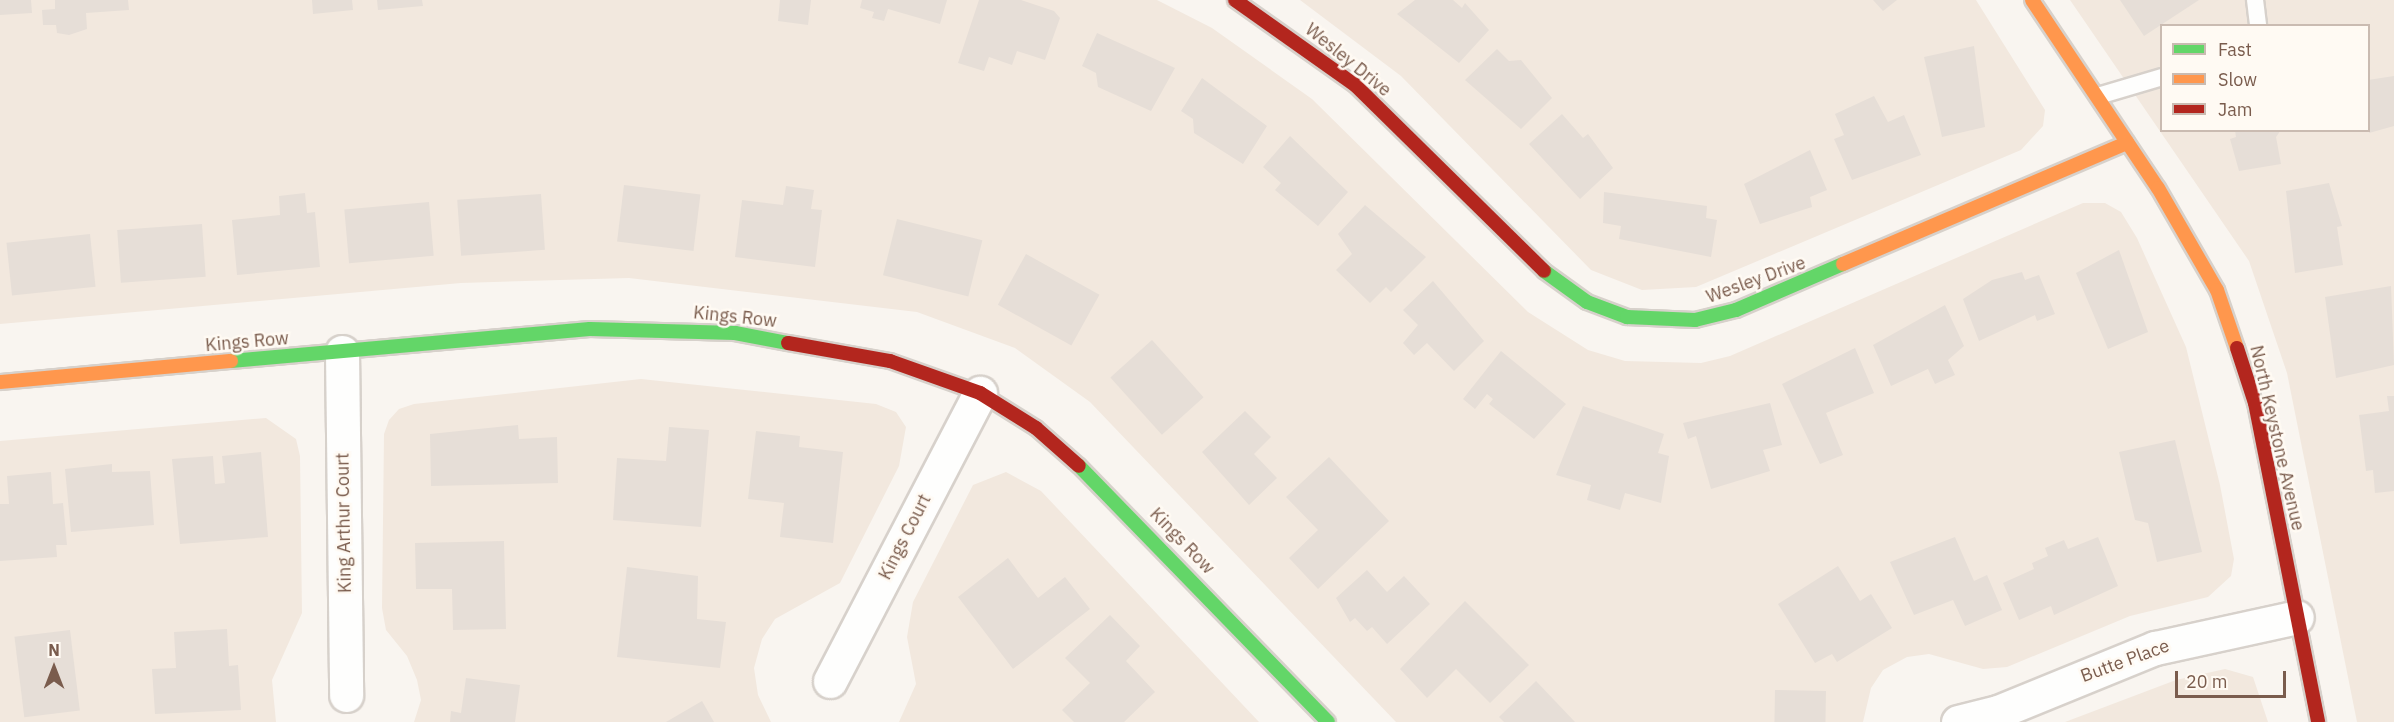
<!DOCTYPE html>
<html>
<head>
<meta charset="utf-8">
<style>
  body { margin:0 }
  #map { position:relative; width:2394px; height:722px; overflow:hidden; background:#f9f5f0; font-family:"IBM Plex Sans",sans-serif }
  div>[style] { position:absolute }
  .residential>* { inset:0; background:#f2e8de }
  .building>* { inset:0; background:#e6ded7; transform-origin:0 0 }
  .roads { filter:drop-shadow(2px 0 #d7d1cb) drop-shadow(-2px 0 #d7d1cb) drop-shadow(0 2px #d7d1cb) drop-shadow(0 -2px #d7d1cb) }
  .lane>* { height:16px; margin:-8px; padding:0 8px; transform-origin:8px; border-radius:8px; background:#fefefd }
  .street>* { height:33px; margin:-16.5px; padding:0 16.5px; transform-origin:16.5px; border-radius:16.5px; background:#fefefd }
  .fast>* { height:14px; margin:-7px; padding:0 7px; transform-origin:7px; border-radius:7px; background:#63d668 }
  .slow>* { height:14px; margin:-7px; padding:0 7px; transform-origin:7px; border-radius:7px; background:#ff974d }
  .jam>* { height:14px; margin:-7px; padding:0 7px; transform-origin:7px; border-radius:7px; background:#b3261e }
  span { translate:-50% -50%; white-space:nowrap; text-align:center; line-height:1.15; -webkit-text-stroke:5px #fffaf3; paint-order:stroke }
  .street-label { font-size:18px; color:#7a5c4d }
  .legend { position:absolute; left:2160px; top:24px; width:210px; height:108px; box-sizing:border-box; background:#fffaf3; border:2px solid #cabbb1; margin:0; padding:8px 10px; list-style:none; font-size:18px; color:#7a5c4d }
  .legend li { display:flex; align-items:center; gap:12px; height:30px }
  .legend b { width:30px; border:2px solid #cabbb1 }
  .north { position:absolute; left:24px; top:638px; width:60px; height:60px; -webkit-text-stroke:4px #fffaf3; paint-order:stroke; rotate:0deg; font-size:16px; font-weight:700; line-height:24px; text-align:center; color:#7a5c4d }
  .north::after { content:''; display:block; margin:auto; width:21px; height:27px; background:#7a5c4d; clip-path:polygon(50% 0,100% 100%,50% 72%,0 100%) }
  .scale { position:absolute; left:2175px; top:671px; width:111px; height:27px; box-sizing:border-box; border:3px solid #7a5c4d; border-top:0; padding-left:8px; font-size:18px; line-height:21px; white-space:nowrap; color:#7a5c4d; -webkit-text-stroke:4px #fffaf3; paint-order:stroke }
</style>
</head>
<body>
<div id="map">
  <div class="residential">
    <div style="clip-path:polygon(0 0,1157px 0,1212px 28px,1312px 99px,1528px 312px,1588px 350px,1625px 361px,1701px 363px,1730px 356px,2083px 203px,2105px 203px,2121px 212px,2137px 238px,2186px 347px,2220px 485px,2234px 559px,2231px 576px,2208px 597px,2130px 616px,2007px 667px,1983px 669px,1929px 654px,1907px 657px,1883px 670px,1871px 688px,1863px 722px,1396px 722px,1090px 402px,1015px 348px,917px 312px,629px 278px,461px 283px,0 324px)"></div>
    <div style="clip-path:polygon(1300px 0,1976px 0,2045px 110px,2043px 126px,2021px 150px,1696px 287px,1642px 290px,1591px 270px,1401px 76px)"></div>
    <div style="clip-path:polygon(evenodd,2070px 0,2394px 0,2394px 722px,2357px 722px,2287px 373px,2249px 261px,2070px 0,2162px 26px,2368px 26px,2368px 130px,2162px 130px,2162px 26px)"></div>
    <div style="clip-path:polygon(641px 379px,876px 404px,896px 412px,906px 427px,899px 466px,840px 583px,775px 619px,762px 639px,754px 668px,758px 695px,771px 722px,414px 722px,421px 700px,417px 680px,407px 656px,386px 630px,382px 608px,384px 434px,389px 420px,399px 409px,414px 404px)"></div>
    <div style="clip-path:polygon(266px 418px,296px 439px,300px 456px,302px 613px,272px 680px,276px 722px,0 722px,0 441px)"></div>
    <div style="clip-path:polygon(1006px 472px,1041px 491px,1259px 722px,899px 722px,916px 684px,907px 637px,913px 602px,973px 485px)"></div>
    <div style="clip-path:polygon(2225px 669px,2253px 677px,2268px 722px,2065px 722px,2176px 680px)"></div>
  </div>
  <div class="building">
    <div style="clip-path:polygon(0 0,31px 0,32px 13px,0 15px)"></div>
    <div style="clip-path:polygon(55px 0,128px 0,129px 10px,86px 13px,87px 29px,69px 35px,57px 33px,56px 25px,43px 25px,42px 10px,55px 9px)"></div>
    <div style="clip-path:polygon(312px 0,352px 0,353px 10px,313px 14px)"></div>
    <div style="clip-path:polygon(377px 0,422px 0,423px 6px,378px 10px)"></div>
    <div style="clip-path:polygon(780px 0,811px 0,808px 25px,778px 21px)"></div>
    <div style="clip-path:polygon(862px 0,947px 0,940px 24px,888px 9px,884px 21px,872px 18px,874px 12px,860px 8px)"></div>
    <div style="clip-path:polygon(979px 0,1021px 0,1054px 11px,1060px 18px,1045px 60px,1017px 51px,1012px 65px,989px 57px,984px 71px,958px 63px)"></div>
    <div style="clip-path:polygon(1415px 0,1453px 0,1462px 8px,1465px 3px,1489px 30px,1459px 63px,1397px 14px)"></div>
    <div style="clip-path:polygon(1873px 0,1897px 0,1883px 11px)"></div>
    <div style="clip-path:polygon(2120px 0,2199px 0,2144px 36px)"></div>
    <div style="clip-path:polygon(1097px 33px,1175px 68px,1151px 111px,1098px 87px,1096px 73px,1082px 66px)"></div>
    <div style="clip-path:polygon(1974px 46px,1985px 127px,1942px 137px,1924px 57px)"></div>
    <div style="clip-path:polygon(1497px 49px,1509px 61px,1521px 60px,1552px 98px,1521px 129px,1465px 80px)"></div>
    <div style="clip-path:polygon(2394px 76px,2394px 126px,2369px 133px,2368px 80px)"></div>
    <div style="clip-path:polygon(1202px 78px,1267px 126px,1243px 164px,1194px 133px,1193px 119px,1181px 111px)"></div>
    <div style="clip-path:polygon(1874px 96px,1888px 122px,1904px 115px,1921px 155px,1852px 180px,1834px 139px,1844px 135px,1835px 114px)"></div>
    <div style="clip-path:polygon(1562px 114px,1583px 138px,1588px 134px,1613px 168px,1580px 199px,1529px 144px)"></div>
    <div style="clip-path:polygon(2235px 130px,2281px 130px,2276px 137px,2281px 164px,2239px 171px,2230px 139px,2236px 137px)"></div>
    <div style="clip-path:polygon(1290px 136px,1348px 192px,1318px 226px,1275px 190px,1281px 183px,1263px 167px)"></div>
    <div style="clip-path:polygon(1810px 150px,1827px 190px,1810px 197px,1812px 207px,1760px 224px,1744px 184px)"></div>
    <div style="clip-path:polygon(2329px 183px,2342px 226px,2337px 227px,2343px 265px,2295px 273px,2286px 191px)"></div>
    <div style="left:624px;top:185px;width:77px;height:57px;rotate:7deg"></div>
    <div style="clip-path:polygon(786px 186px,814px 190px,811px 209px,822px 210px,815px 267px,735px 257px,742px 200px,783px 205px)"></div>
    <div style="clip-path:polygon(1604px 192px,1707px 206px,1706px 218px,1717px 220px,1711px 257px,1619px 239px,1621px 226px,1603px 223px)"></div>
    <div style="clip-path:polygon(305px 193px,307px 213px,315px 212px,320px 267px,237px 275px,232px 220px,280px 215px,279px 196px)"></div>
    <div style="left:541px;top:194px;width:56px;height:84px;rotate:86deg"></div>
    <div style="left:429px;top:202px;width:54px;height:85px;rotate:85deg"></div>
    <div style="clip-path:polygon(1365px 205px,1426px 257px,1391px 292px,1386px 287px,1370px 303px,1336px 270px,1352px 254px,1338px 234px)"></div>
    <div style="left:897px;top:219px;width:88px;height:58px;rotate:14deg"></div>
    <div style="left:202px;top:224px;width:53px;height:85px;rotate:86deg"></div>
    <div style="left:90px;top:234px;width:53px;height:84px;rotate:84deg"></div>
    <div style="clip-path:polygon(2119px 250px,2148px 332px,2108px 349px,2076px 273px)"></div>
    <div style="left:1026px;top:254px;width:84px;height:58px;rotate:29deg"></div>
    <div style="clip-path:polygon(2022px 272px,2025px 280px,2039px 275px,2055px 314px,2037px 321px,2035px 315px,1979px 341px,1963px 299px,1992px 280px)"></div>
    <div style="clip-path:polygon(1433px 281px,1484px 341px,1454px 371px,1427px 343px,1414px 355px,1403px 343px,1418px 325px,1403px 310px)"></div>
    <div style="clip-path:polygon(2391px 286px,2394px 365px,2336px 378px,2325px 297px)"></div>
    <div style="clip-path:polygon(1945px 305px,1964px 346px,1948px 360px,1955px 375px,1935px 384px,1928px 369px,1891px 386px,1873px 345px)"></div>
    <div style="left:1152px;top:340px;width:77px;height:56px;rotate:48deg"></div>
    <div style="clip-path:polygon(1855px 348px,1874px 393px,1826px 413px,1843px 455px,1820px 464px,1782px 384px)"></div>
    <div style="clip-path:polygon(1501px 351px,1566px 404px,1534px 439px,1489px 404px,1493px 399px,1487px 394px,1475px 409px,1463px 399px)"></div>
    <div style="clip-path:polygon(2387px 396px,2394px 396px,2394px 491px,2375px 493px,2373px 470px,2366px 471px,2359px 415px,2389px 411px)"></div>
    <div style="clip-path:polygon(1770px 403px,1782px 445px,1763px 450px,1770px 471px,1711px 489px,1696px 436px,1688px 439px,1683px 423px)"></div>
    <div style="clip-path:polygon(1583px 406px,1664px 434px,1658px 453px,1669px 456px,1661px 503px,1625px 493px,1620px 510px,1587px 500px,1591px 485px,1556px 475px)"></div>
    <div style="clip-path:polygon(1245px 411px,1271px 437px,1254px 454px,1277px 478px,1249px 505px,1202px 452px)"></div>
    <div style="clip-path:polygon(518px 425px,519px 439px,557px 437px,558px 483px,431px 486px,430px 434px)"></div>
    <div style="clip-path:polygon(669px 427px,709px 430px,701px 527px,613px 520px,617px 458px,666px 461px)"></div>
    <div style="clip-path:polygon(756px 431px,800px 436px,799px 447px,843px 452px,833px 543px,780px 537px,784px 503px,748px 499px)"></div>
    <div style="clip-path:polygon(2175px 440px,2202px 552px,2157px 562px,2148px 523px,2135px 520px,2119px 452px)"></div>
    <div style="clip-path:polygon(261px 452px,268px 537px,180px 544px,172px 459px,213px 456px,215px 484px,225px 483px,222px 456px)"></div>
    <div style="clip-path:polygon(1329px 457px,1389px 521px,1318px 589px,1289px 558px,1318px 530px,1286px 497px)"></div>
    <div style="clip-path:polygon(112px 464px,112px 472px,150px 471px,154px 525px,71px 532px,65px 469px)"></div>
    <div style="clip-path:polygon(51px 472px,53px 504px,63px 503px,67px 545px,56px 545px,57px 557px,0 561px,0 504px,9px 504px,7px 476px)"></div>
    <div style="clip-path:polygon(1955px 537px,1974px 581px,1987px 575px,2002px 610px,1965px 626px,1953px 600px,1914px 615px,1890px 562px)"></div>
    <div style="clip-path:polygon(2098px 537px,2118px 586px,2054px 615px,2051px 606px,2019px 620px,2003px 583px,2034px 569px,2032px 563px,2048px 556px,2045px 548px,2064px 540px,2068px 549px)"></div>
    <div style="clip-path:polygon(504px 541px,506px 629px,453px 630px,452px 589px,416px 589px,415px 543px)"></div>
    <div style="clip-path:polygon(1008px 558px,1038px 598px,1065px 577px,1090px 609px,1013px 669px,958px 597px)"></div>
    <div style="clip-path:polygon(1838px 566px,1860px 601px,1871px 594px,1892px 628px,1837px 662px,1832px 654px,1815px 663px,1778px 604px)"></div>
    <div style="clip-path:polygon(627px 567px,698px 576px,697px 619px,726px 622px,720px 668px,617px 657px)"></div>
    <div style="clip-path:polygon(1367px 570px,1387px 592px,1404px 576px,1430px 604px,1387px 644px,1372px 627px,1367px 631px,1355px 618px,1350px 622px,1336px 598px)"></div>
    <div style="clip-path:polygon(1465px 601px,1529px 665px,1490px 703px,1456px 669px,1427px 698px,1400px 669px)"></div>
    <div style="clip-path:polygon(1110px 615px,1140px 646px,1126px 661px,1155px 692px,1124px 722px,1074px 722px,1062px 710px,1090px 683px,1065px 658px)"></div>
    <div style="clip-path:polygon(227px 629px,229px 666px,238px 665px,241px 710px,155px 714px,152px 669px,176px 668px,174px 632px)"></div>
    <div style="left:70px;top:630px;width:81px;height:56px;rotate:83deg"></div>
    <div style="clip-path:polygon(466px 678px,520px 685px,515px 722px,450px 722px,451px 711px,461px 713px)"></div>
    <div style="clip-path:polygon(1536px 681px,1575px 722px,1504px 722px,1499px 717px)"></div>
    <div style="left:1775px;top:690px;width:51px;height:32px;rotate:1deg"></div>
    <div style="clip-path:polygon(702px 701px,714px 722px,666px 722px)"></div>
  </div>
  <div class="roads">
    <div class="lane">
      <div style="left:2255px;top:0;width:26px;rotate:83deg"></div>
      <div style="left:2098px;top:96px;width:67px;rotate:-16.5deg"></div>
    </div>
    <div class="street">
      <div style="left:342px;top:352px;width:343px;rotate:89.3deg"></div>
      <div style="left:830px;top:681px;width:325px;rotate:-62.5deg"></div>
      <div style="left:1958px;top:722px;width:41px;rotate:-14deg"></div>
      <div style="left:1998px;top:712px;width:170px;rotate:-22.2deg"></div>
      <div style="left:2155px;top:648px;width:145px;rotate:-12.3deg"></div>
    </div>
    <div class="fast">
      <div style="left:1544px;top:271px;width:53px;rotate:35.8deg"></div>
      <div style="left:1587px;top:302px;width:43px;rotate:20.6deg"></div>
      <div style="left:1627px;top:317px;width:68px;rotate:2.5deg"></div>
      <div style="left:1695px;top:320px;width:42px;rotate:-13.7deg"></div>
      <div style="left:1736px;top:310px;width:116px;rotate:-23.3deg"></div>
      <div style="left:231px;top:361px;width:360px;rotate:-5.1deg"></div>
      <div style="left:590px;top:329px;width:145px;rotate:1.6deg"></div>
      <div style="left:735px;top:333px;width:54px;rotate:10.7deg"></div>
      <div style="left:1079px;top:466px;width:357px;rotate:45.8deg"></div>
    </div>
    <div class="slow">
      <div style="left:2032px;top:0;width:226px;rotate:56.2deg"></div>
      <div style="left:2158px;top:188px;width:118px;rotate:60deg"></div>
      <div style="left:2217px;top:290px;width:61px;rotate:71deg"></div>
      <div style="left:1843px;top:264px;width:309px;rotate:-23.1deg"></div>
      <div style="left:0;top:382px;width:232px;rotate:-5.2deg"></div>
    </div>
    <div class="jam">
      <div style="left:1235px;top:0;width:147px;rotate:35.3deg"></div>
      <div style="left:1355px;top:85px;width:265px;rotate:44.5deg"></div>
      <div style="left:788px;top:343px;width:104px;rotate:10deg"></div>
      <div style="left:890px;top:361px;width:96px;rotate:19.6deg"></div>
      <div style="left:980px;top:393px;width:66px;rotate:32deg"></div>
      <div style="left:1036px;top:428px;width:57px;rotate:41.5deg"></div>
      <div style="left:2237px;top:348px;width:58px;rotate:71.9deg"></div>
      <div style="left:2255px;top:403px;width:325px;rotate:78.8deg"></div>
    </div>
  </div>
  <div class="street-label">
    <span style="left:1348px;top:60px;rotate:39deg">Wesley Drive</span>
    <span style="left:1756px;top:280px;rotate:-20deg">Wesley Drive</span>
    <span style="left:735px;top:317px;rotate:6deg">Kings Row</span>
    <span style="left:247px;top:342px;rotate:-5deg">Kings Row</span>
    <span style="left:2277px;top:438px;rotate:77deg">North Keystone Avenue</span>
    <span style="left:344px;top:523px;rotate:-91deg">King Arthur Court</span>
    <span style="left:905px;top:537px;rotate:-63deg">Kings Court</span>
    <span style="left:1182px;top:541px;rotate:46deg">Kings Row</span>
    <span style="left:2125px;top:661px;rotate:-20deg">Butte Place</span>
  </div>
  <ul class="legend">
  <li><b style="height:8px;background:#63d668"></b>Fast</li>
  <li><b style="height:8px;background:#ff974d"></b>Slow</li>
  <li><b style="height:8px;background:#b3261e"></b>Jam</li>
  </ul>
  <div class="north">N</div>
  <div class="scale">20 m</div>
</div>
</body>
</html>
